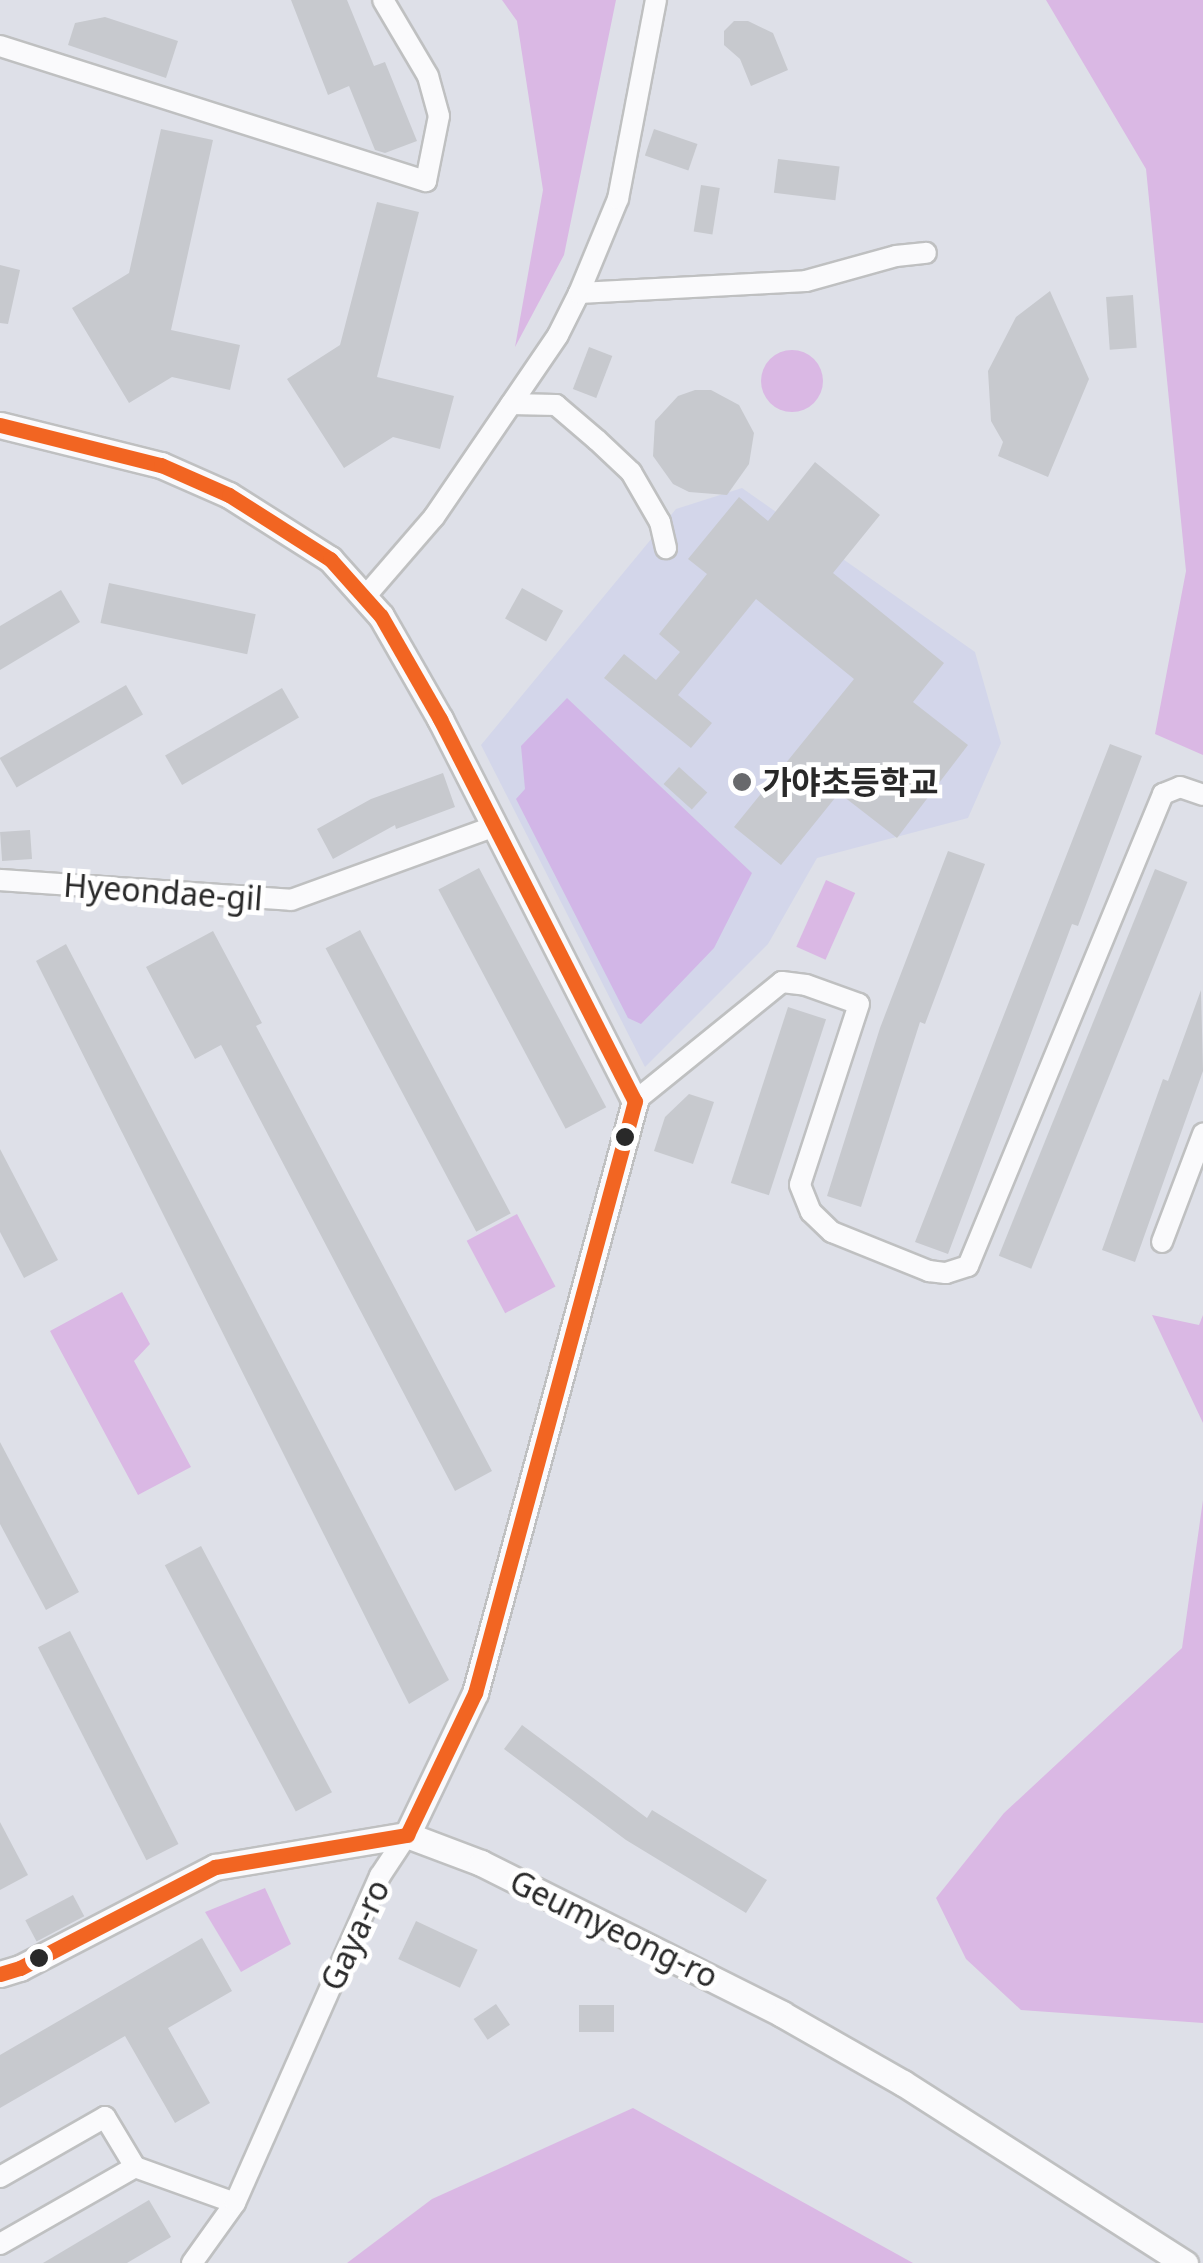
<!DOCTYPE html>
<html>
<head>
<meta charset="utf-8">
<style>
  body { margin:0 }
  #map { position:relative; width:1203px; height:2263px; overflow:hidden; background:#dee0e8; font-family:"Noto Sans","Noto Sans KR",sans-serif }
  div>[style] { position:absolute }
  .education>* { inset:0; background:#d3d6ea }
  .green>* { inset:0; background:#dab8e4; transform-origin:0 0 }
  .round { border-radius:50% }
  .pitch>* { inset:0; background:#d2b6e7 }
  .building>* { inset:0; background:#c7c9ce; transform-origin:0 0 }
  .roads { filter:drop-shadow(2px 0 #bfc0c1) drop-shadow(-2px 0 #bfc0c1) drop-shadow(0 2px #bfc0c1) drop-shadow(0 -2px #bfc0c1) }
  .minor>* { height:20px; margin:-10px; padding:0 10px; transform-origin:10px; border-radius:10px; background:#fafafc }
  .tertiary>* { height:25px; margin:-12.5px; padding:0 12.5px; transform-origin:12.5px; border-radius:12.5px; background:#fafafc }
  .bus-1>* { height:15px; margin:-7.5px; padding:0 7.5px; transform-origin:7.5px; border-radius:7.5px; background:#f26522 }
  .dots>* { width:28px; height:28px; translate:-50% -50%; box-sizing:border-box; border:5px solid #fff; border-radius:50% }
  span { translate:-50% -50%; white-space:nowrap; text-align:center; line-height:1.15; -webkit-text-stroke:10px #fff; paint-order:stroke }
  .poi-label { font-size:32px; color:#292929; font-weight:700 }
  .left { translate:0 -50%; text-align:left }
  .street-label { font-size:32px; color:#292929 }
</style>
</head>
<body>
<div id="map">
  <div class="education">
    <div style="clip-path:polygon(742px 488px,975px 652px,1001px 743px,968px 818px,817px 858px,768px 944px,645px 1067px,481px 745px,676px 509px)"></div>
  </div>
  <div class="green">
    <div style="clip-path:polygon(502px 0,616px 0,564px 255px,515px 347px,543px 190px,517px 21px)"></div>
    <div style="clip-path:polygon(1046px 0,1203px 0,1203px 755px,1155px 734px,1186px 571px,1146px 169px)"></div>
    <div class="round" style="left:761px;top:350px;width:62px;height:62px"></div>
    <div style="left:826px;top:880px;width:32px;height:73px;rotate:24deg"></div>
    <div style="left:517px;top:1214px;width:82px;height:57px;rotate:62deg"></div>
    <div style="clip-path:polygon(122px 1292px,150px 1344px,134px 1361px,191px 1467px,138px 1495px,50px 1331px)"></div>
    <div style="clip-path:polygon(1152px 1315px,1199px 1325px,1203px 1315px,1203px 1423px)"></div>
    <div style="clip-path:polygon(1203px 1500px,1203px 2023px,1021px 2010px,966px 1959px,936px 1898px,1004px 1813px,1182px 1648px)"></div>
    <div style="clip-path:polygon(265px 1888px,291px 1944px,241px 1972px,205px 1912px)"></div>
    <div style="clip-path:polygon(633px 2108px,913px 2263px,347px 2263px,432px 2199px)"></div>
  </div>
  <div class="pitch">
    <div style="clip-path:polygon(567px 698px,752px 873px,714px 948px,641px 1024px,628px 1018px,516px 799px,525px 789px,521px 746px)"></div>
  </div>
  <div class="building">
    <div style="clip-path:polygon(291px 0,347px 0,374px 66px,385px 62px,417px 141px,385px 153px,375px 150px,349px 86px,328px 95px)"></div>
    <div style="clip-path:polygon(105px 17px,178px 41px,166px 78px,68px 45px,75px 23px)"></div>
    <div style="clip-path:polygon(734px 21px,748px 21px,773px 33px,788px 70px,751px 86px,740px 59px,724px 45px,724px 31px)"></div>
    <div style="clip-path:polygon(161px 129px,213px 140px,171px 330px,240px 345px,230px 390px,172px 377px,129px 403px,72px 308px,129px 273px)"></div>
    <div style="left:654px;top:129px;width:46px;height:28px;rotate:19deg"></div>
    <div style="left:778px;top:159px;width:62px;height:34px;rotate:7deg"></div>
    <div style="left:701px;top:185px;width:19px;height:47px;rotate:9deg"></div>
    <div style="clip-path:polygon(377px 202px,419px 212px,377px 377px,454px 396px,440px 449px,393px 437px,344px 468px,287px 379px,340px 345px)"></div>
    <div style="clip-path:polygon(0 265px,20px 270px,8px 324px,0 323px)"></div>
    <div style="clip-path:polygon(1050px 291px,1089px 379px,1048px 477px,998px 456px,1003px 442px,991px 421px,988px 371px,1016px 317px)"></div>
    <div style="left:1133px;top:295px;width:53px;height:27px;rotate:86deg"></div>
    <div style="left:589px;top:347px;width:25px;height:45px;rotate:21deg"></div>
    <div style="clip-path:polygon(695px 390px,711px 390px,739px 405px,754px 433px,749px 464px,727px 495px,689px 492px,673px 484px,653px 456px,655px 421px,678px 396px)"></div>
    <div style="clip-path:polygon(815px 462px,880px 515px,833px 573px,944px 663px,913px 702px,968px 745px,897px 838px,839px 793px,781px 865px,734px 827px,854px 679px,756px 599px,678px 695px,712px 723px,691px 748px,604px 678px,624px 654px,656px 680px,680px 652px,659px 634px,707px 574px,688px 559px,739px 497px,768px 521px)"></div>
    <div style="left:109px;top:583px;width:150px;height:41px;rotate:12deg"></div>
    <div style="left:522px;top:588px;width:47px;height:35px;rotate:29deg"></div>
    <div style="clip-path:polygon(61px 590px,80px 622px,0 670px,0 626px)"></div>
    <div style="left:126px;top:685px;width:34px;height:146px;rotate:60deg"></div>
    <div style="left:282px;top:688px;width:34px;height:135px;rotate:60deg"></div>
    <div style="clip-path:polygon(1110px 744px,1142px 756px,1078px 926px,1072px 924px,948px 1254px,915px 1242px)"></div>
    <div style="left:679px;top:767px;width:38px;height:23px;rotate:42deg"></div>
    <div style="clip-path:polygon(443px 773px,455px 807px,396px 829px,395px 825px,333px 859px,317px 829px,371px 799px)"></div>
    <div style="left:30px;top:830px;width:29px;height:30px;rotate:86deg"></div>
    <div style="clip-path:polygon(948px 851px,985px 864px,925px 1024px,920px 1022px,861px 1207px,827px 1196px,880px 1028px)"></div>
    <div style="left:479px;top:868px;width:271px;height:46px;rotate:62deg"></div>
    <div style="left:1155px;top:869px;width:35px;height:417px;rotate:22deg"></div>
    <div style="left:360px;top:930px;width:321px;height:39px;rotate:62deg"></div>
    <div style="clip-path:polygon(213px 931px,262px 1023px,256px 1026px,492px 1471px,455px 1491px,221px 1045px,195px 1059px,146px 967px)"></div>
    <div style="clip-path:polygon(66px 944px,449px 1680px,409px 1704px,36px 961px)"></div>
    <div style="clip-path:polygon(1201px 990px,1203px 1071px,1135px 1262px,1102px 1250px,1163px 1079px,1168px 1081px)"></div>
    <div style="left:788px;top:1007px;width:40px;height:185px;rotate:18deg"></div>
    <div style="clip-path:polygon(689px 1094px,714px 1102px,693px 1164px,654px 1151px,665px 1117px)"></div>
    <div style="clip-path:polygon(0 1149px,58px 1260px,24px 1278px,0 1232px)"></div>
    <div style="clip-path:polygon(0 1442px,79px 1592px,46px 1610px,0 1524px)"></div>
    <div style="left:201px;top:1546px;width:279px;height:41px;rotate:62deg"></div>
    <div style="left:70px;top:1631px;width:239px;height:36px;rotate:63deg"></div>
    <div style="clip-path:polygon(522px 1725px,647px 1818px,652px 1810px,767px 1880px,746px 1913px,626px 1840px,504px 1749px)"></div>
    <div style="clip-path:polygon(0 1822px,28px 1875px,0 1890px)"></div>
    <div style="left:73px;top:1895px;width:24px;height:54px;rotate:62deg"></div>
    <div style="left:416px;top:1921px;width:68px;height:42px;rotate:25deg"></div>
    <div style="clip-path:polygon(202px 1938px,232px 1991px,168px 2028px,210px 2103px,175px 2123px,125px 2036px,0 2108px,0 2055px)"></div>
    <div style="left:496px;top:2004px;width:25px;height:27px;rotate:56deg"></div>
    <div style="left:579px;top:2005px;width:35px;height:27px"></div>
    <div style="clip-path:polygon(149px 2200px,171px 2237px,127px 2263px,43px 2263px)"></div>
  </div>
  <div class="roads">
    <div class="minor">
      <div style="left:0;top:46px;width:447px;rotate:17.6deg"></div>
      <div style="left:426px;top:181px;width:66px;rotate:-78.7deg"></div>
      <div style="left:439px;top:116px;width:41px;rotate:-105.4deg"></div>
      <div style="left:428px;top:76px;width:88px;rotate:-120.6deg"></div>
      <div style="left:579px;top:293px;width:227px;rotate:-3deg"></div>
      <div style="left:806px;top:281px;width:93px;rotate:-15.5deg"></div>
      <div style="left:896px;top:256px;width:30px;rotate:-6deg"></div>
      <div style="left:511px;top:404px;width:45px;rotate:1.3deg"></div>
      <div style="left:556px;top:405px;width:54px;rotate:40.5deg"></div>
      <div style="left:597px;top:440px;width:47px;rotate:43.3deg"></div>
      <div style="left:631px;top:472px;width:58px;rotate:59.9deg"></div>
      <div style="left:660px;top:522px;width:27px;rotate:77deg"></div>
      <div style="left:364px;top:598px;width:107px;rotate:-49.2deg"></div>
      <div style="left:434px;top:517px;width:220px;rotate:-55.7deg"></div>
      <div style="left:558px;top:335px;width:47px;rotate:-63.4deg"></div>
      <div style="left:579px;top:293px;width:102px;rotate:-67.5deg"></div>
      <div style="left:618px;top:199px;width:203px;rotate:-79.2deg"></div>
      <div style="left:0;top:880px;width:292px;rotate:3.9deg"></div>
      <div style="left:291px;top:900px;width:215px;rotate:-19.9deg"></div>
      <div style="left:635px;top:1101px;width:189px;rotate:-39deg"></div>
      <div style="left:782px;top:982px;width:24px;rotate:7deg"></div>
      <div style="left:806px;top:985px;width:56px;rotate:19.7deg"></div>
      <div style="left:859px;top:1004px;width:190px;rotate:108.1deg"></div>
      <div style="left:800px;top:1185px;width:29px;rotate:68deg"></div>
      <div style="left:811px;top:1212px;width:29px;rotate:44deg"></div>
      <div style="left:832px;top:1232px;width:105px;rotate:21.9deg"></div>
      <div style="left:929px;top:1271px;width:17px;rotate:7deg"></div>
      <div style="left:946px;top:1273px;width:23px;rotate:-18deg"></div>
      <div style="left:968px;top:1266px;width:511px;rotate:-67.55deg"></div>
      <div style="left:1163px;top:794px;width:18px;rotate:-22deg"></div>
      <div style="left:1180px;top:787px;width:24px;rotate:19deg"></div>
      <div style="left:1162px;top:1242px;width:116px;rotate:-69.2deg"></div>
      <div style="left:0;top:2177px;width:121px;rotate:-29.7deg"></div>
      <div style="left:105px;top:2117px;width:58px;rotate:59deg"></div>
      <div style="left:0;top:2244px;width:155px;rotate:-29.7deg"></div>
      <div style="left:135px;top:2167px;width:106px;rotate:19.8deg"></div>
      <div style="left:192px;top:2263px;width:74px;rotate:-54.4deg"></div>
      <div style="left:235px;top:2203px;width:358px;rotate:-66.1deg"></div>
      <div style="left:380px;top:1876px;width:49px;rotate:-56.6deg"></div>
    </div>
    <div class="tertiary">
      <div style="left:0;top:425px;width:166px;rotate:14deg"></div>
      <div style="left:161px;top:465px;width:74px;rotate:23.8deg"></div>
      <div style="left:229px;top:495px;width:120px;rotate:32.4deg"></div>
      <div style="left:330px;top:559px;width:76px;rotate:48.2deg"></div>
      <div style="left:381px;top:616px;width:119px;rotate:60.2deg"></div>
      <div style="left:440px;top:719px;width:429px;rotate:63deg"></div>
      <div style="left:635px;top:1101px;width:613px;rotate:105.12deg"></div>
      <div style="left:475px;top:1693px;width:157px;rotate:115.6deg"></div>
      <div style="left:0;top:1974px;width:21px;rotate:-17deg"></div>
      <div style="left:20px;top:1968px;width:220px;rotate:-27.4deg"></div>
      <div style="left:215px;top:1867px;width:195px;rotate:-9.5deg"></div>
      <div style="left:407px;top:1835px;width:79px;rotate:20.7deg"></div>
      <div style="left:481px;top:1863px;width:337px;rotate:26.6deg"></div>
      <div style="left:782px;top:2014px;width:139px;rotate:29.7deg"></div>
      <div style="left:903px;top:2083px;width:335px;rotate:32.6deg"></div>
    </div>
  </div>
  <div class="bus-1">
    <div style="left:0;top:425px;width:166px;rotate:14deg"></div>
    <div style="left:161px;top:465px;width:74px;rotate:23.8deg"></div>
    <div style="left:229px;top:495px;width:120px;rotate:32.4deg"></div>
    <div style="left:330px;top:559px;width:76px;rotate:48.2deg"></div>
    <div style="left:381px;top:616px;width:119px;rotate:60.2deg"></div>
    <div style="left:440px;top:719px;width:429px;rotate:63deg"></div>
    <div style="left:635px;top:1101px;width:613px;rotate:105.12deg"></div>
    <div style="left:475px;top:1693px;width:157px;rotate:115.6deg"></div>
    <div style="left:0;top:1974px;width:21px;rotate:-17deg"></div>
    <div style="left:20px;top:1968px;width:220px;rotate:-27.4deg"></div>
    <div style="left:215px;top:1867px;width:195px;rotate:-9.5deg"></div>
  </div>
  <div class="dots">
    <div style="left:742px;top:782px;background:#68696c"></div>
    <div style="left:625px;top:1137px;background:#292929"></div>
    <div style="left:39px;top:1958px;background:#292929"></div>
  </div>
  <div class="poi-label">
    <span class="left" style="left:762px;top:782px">가야초등학교</span>
  </div>
  <div class="street-label">
    <span style="left:163px;top:892px;rotate:4deg">Hyeondae-gil</span>
    <span style="left:614px;top:1929px;rotate:26deg">Geumyeong-ro</span>
    <span style="left:355px;top:1935px;rotate:-65deg">Gaya-ro</span>
  </div>
</div>
</body>
</html>
